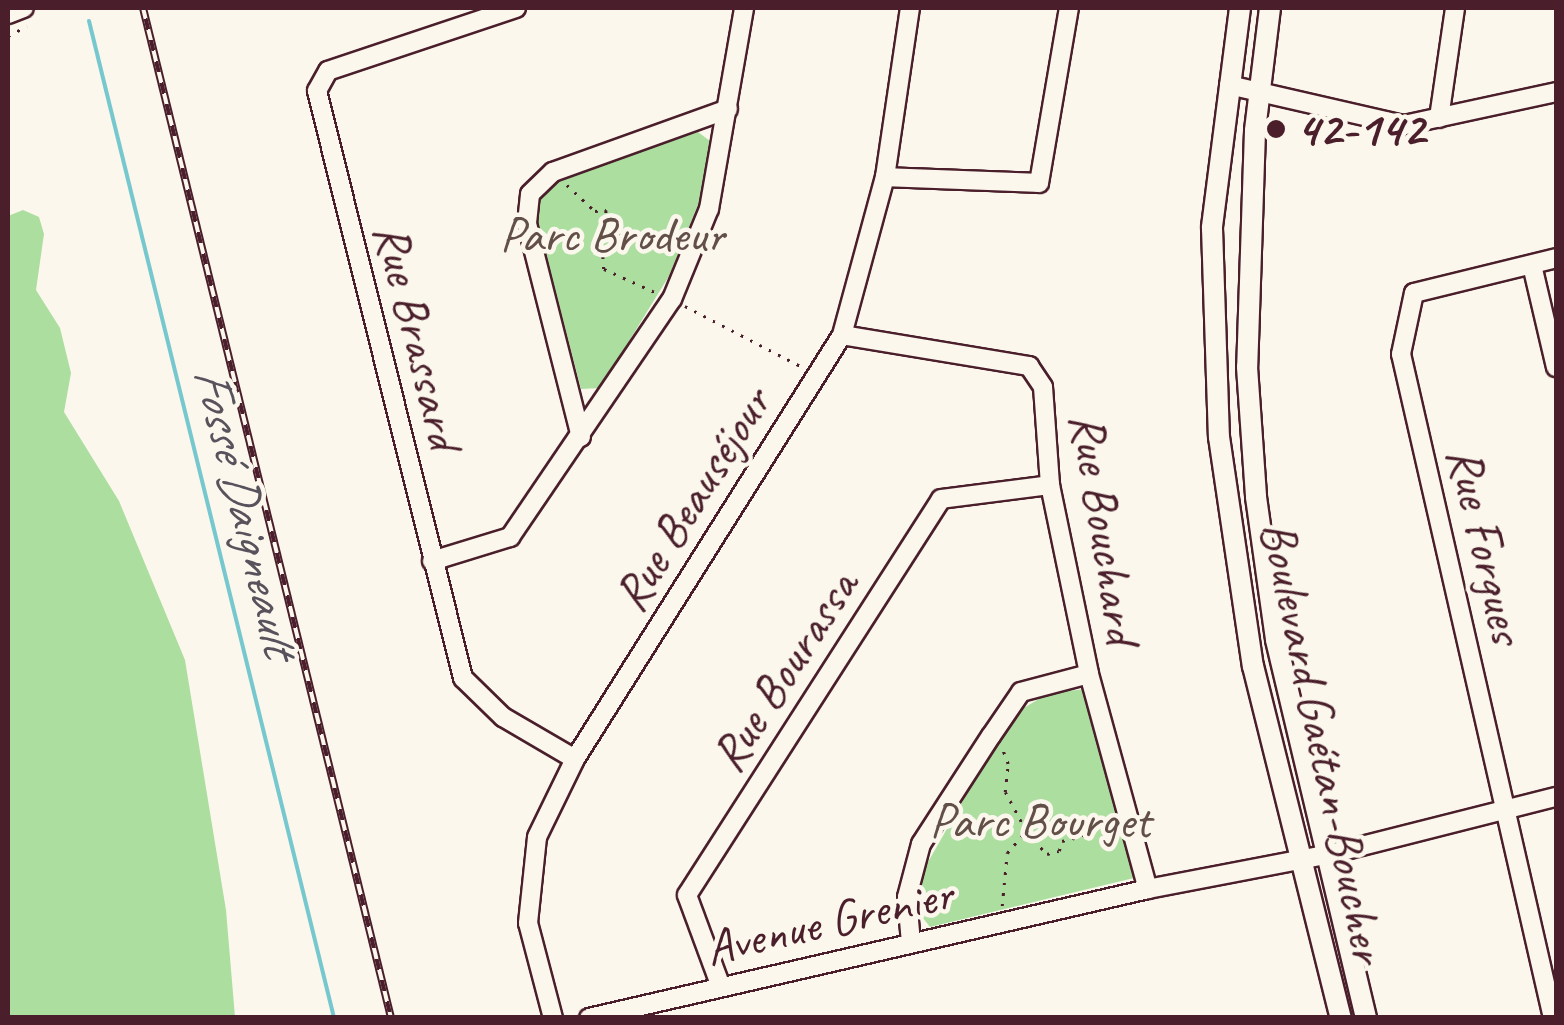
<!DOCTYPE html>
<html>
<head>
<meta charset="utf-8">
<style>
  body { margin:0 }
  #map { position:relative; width:1564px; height:1025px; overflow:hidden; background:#fbf7ec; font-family:Caveat,sans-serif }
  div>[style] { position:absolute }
  .green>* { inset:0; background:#acdea0 }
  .stream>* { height:4px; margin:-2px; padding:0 2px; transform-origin:2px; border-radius:2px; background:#77c8ce }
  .path>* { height:2.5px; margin-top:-1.25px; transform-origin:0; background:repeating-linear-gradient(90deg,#4a1f2b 0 2.5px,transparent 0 10.5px) }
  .roads { filter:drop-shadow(2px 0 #4a1f2b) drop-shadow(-2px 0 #4a1f2b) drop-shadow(0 2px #4a1f2b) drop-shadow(0 -2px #4a1f2b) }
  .minor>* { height:18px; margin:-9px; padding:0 9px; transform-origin:9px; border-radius:9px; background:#fbf7ec }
  .major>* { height:20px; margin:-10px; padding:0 10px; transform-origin:10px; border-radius:10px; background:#fbf7ec }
  .rail>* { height:8px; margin-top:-4px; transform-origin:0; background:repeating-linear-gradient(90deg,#fbf7ec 0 11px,#4a1f2b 0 22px); box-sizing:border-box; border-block:2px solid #4a1f2b }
  .dots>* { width:28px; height:28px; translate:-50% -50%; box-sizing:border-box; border:5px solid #fbf7ec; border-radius:50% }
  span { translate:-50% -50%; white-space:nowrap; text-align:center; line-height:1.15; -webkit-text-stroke:9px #fbf7ec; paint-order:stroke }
  .poi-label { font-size:50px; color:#4a1f2b; font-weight:700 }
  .left { translate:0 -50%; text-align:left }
  .park-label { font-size:50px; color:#624f48 }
  .street-label { font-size:50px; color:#4a1f2b }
  .water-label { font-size:52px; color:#58525c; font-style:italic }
  .frame { position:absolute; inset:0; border:10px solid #4a1f2b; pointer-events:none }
</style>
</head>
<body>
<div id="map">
  <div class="green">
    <div style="clip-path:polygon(698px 132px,710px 141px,699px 202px,669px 276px,600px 388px,581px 389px,534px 208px,548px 183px)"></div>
    <div style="clip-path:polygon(23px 210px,39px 217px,44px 234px,36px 290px,60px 328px,71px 373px,64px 412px,119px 501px,185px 660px,226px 910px,235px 1017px,8px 1017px,8px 216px)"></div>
    <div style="clip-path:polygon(1086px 689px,1134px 878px,930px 927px,923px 918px,920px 876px,992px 750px,1017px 712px,1049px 693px)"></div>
  </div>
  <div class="stream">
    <div style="left:89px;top:21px;width:1027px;rotate:76.19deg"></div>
  </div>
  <div class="path">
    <div style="left:8px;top:36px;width:21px;rotate:-28deg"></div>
    <div style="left:567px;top:185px;width:38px;rotate:43deg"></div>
    <div style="left:595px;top:211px;width:11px;rotate:-5deg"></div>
    <div style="left:606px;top:210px;width:14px;rotate:86deg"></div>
    <div style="left:607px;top:224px;width:16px;rotate:38deg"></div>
    <div style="left:620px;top:234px;width:28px;rotate:128deg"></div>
    <div style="left:603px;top:256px;width:13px;rotate:86deg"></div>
    <div style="left:604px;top:269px;width:56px;rotate:24.3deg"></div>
    <div style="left:685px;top:306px;width:132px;rotate:27.5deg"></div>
    <div style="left:1027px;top:832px;width:30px;rotate:48deg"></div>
    <div style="left:1047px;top:854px;width:12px;rotate:-14deg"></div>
    <div style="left:1059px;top:851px;width:10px;rotate:-73deg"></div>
    <div style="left:1062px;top:841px;width:51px;rotate:-13.5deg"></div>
    <div style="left:1002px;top:906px;width:53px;rotate:-84.6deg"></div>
    <div style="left:1007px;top:853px;width:29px;rotate:-49deg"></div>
    <div style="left:1026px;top:831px;width:44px;rotate:-118.3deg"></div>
    <div style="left:1005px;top:792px;width:28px;rotate:-84deg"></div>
    <div style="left:1008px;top:764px;width:17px;rotate:-111deg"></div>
  </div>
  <div class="roads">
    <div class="minor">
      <div style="left:516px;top:8px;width:198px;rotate:161.5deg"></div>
      <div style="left:328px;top:71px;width:23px;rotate:119deg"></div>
      <div style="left:317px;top:91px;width:605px;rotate:76.03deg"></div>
      <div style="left:463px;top:678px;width:56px;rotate:44.3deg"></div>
      <div style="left:503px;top:717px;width:83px;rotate:30.3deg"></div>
      <div style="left:8px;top:14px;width:17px;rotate:-21deg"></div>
      <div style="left:1229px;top:85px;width:180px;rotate:12.9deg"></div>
      <div style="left:1404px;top:125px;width:156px;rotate:-12.2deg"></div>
      <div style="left:1439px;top:118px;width:111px;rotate:-81.7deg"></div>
      <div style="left:885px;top:177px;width:154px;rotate:2.2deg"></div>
      <div style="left:1039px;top:183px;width:178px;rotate:-80.3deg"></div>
      <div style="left:1532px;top:265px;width:105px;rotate:76.8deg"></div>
      <div style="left:842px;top:335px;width:190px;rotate:9.4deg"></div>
      <div style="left:1029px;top:366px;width:25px;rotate:56deg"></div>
      <div style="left:1043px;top:387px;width:98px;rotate:85.9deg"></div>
      <div style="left:1050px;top:485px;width:193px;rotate:78.3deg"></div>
      <div style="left:1089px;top:674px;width:223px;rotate:74.7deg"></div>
      <div style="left:581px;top:437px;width:221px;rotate:-104.2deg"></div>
      <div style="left:527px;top:223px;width:29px;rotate:-84deg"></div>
      <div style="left:530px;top:194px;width:32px;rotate:-44deg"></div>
      <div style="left:553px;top:172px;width:186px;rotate:-19.8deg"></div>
      <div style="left:432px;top:561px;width:82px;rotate:-17.1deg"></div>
      <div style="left:510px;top:537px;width:288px;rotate:-55.8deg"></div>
      <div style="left:672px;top:299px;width:97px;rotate:-67.7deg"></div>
      <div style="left:709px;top:209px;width:204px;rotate:-80.1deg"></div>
      <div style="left:911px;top:943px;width:46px;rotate:-95deg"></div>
      <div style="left:907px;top:897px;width:55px;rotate:-75.2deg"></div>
      <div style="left:921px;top:844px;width:129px;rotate:-57.1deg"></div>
      <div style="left:991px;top:736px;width:53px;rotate:-55.7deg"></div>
      <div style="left:1021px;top:692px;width:70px;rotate:-14.8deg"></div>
      <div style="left:721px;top:987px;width:98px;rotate:-110.3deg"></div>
      <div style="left:687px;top:895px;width:470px;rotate:-57.3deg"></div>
      <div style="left:941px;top:499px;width:110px;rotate:-7.3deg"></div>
      <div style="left:553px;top:1018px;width:98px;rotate:-104.7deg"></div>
      <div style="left:528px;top:923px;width:86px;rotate:-84deg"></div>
      <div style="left:537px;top:837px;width:87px;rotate:-64deg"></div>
      <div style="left:575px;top:759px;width:501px;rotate:-57.8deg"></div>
      <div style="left:842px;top:335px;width:164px;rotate:-74.8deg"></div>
      <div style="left:885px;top:177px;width:171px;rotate:-81.6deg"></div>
      <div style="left:589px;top:1018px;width:574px;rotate:-12.99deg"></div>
      <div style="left:1148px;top:889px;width:185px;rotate:-10.9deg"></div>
      <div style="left:1330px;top:854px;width:233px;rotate:-14.2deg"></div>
      <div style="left:1553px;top:1018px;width:681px;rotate:-102.89deg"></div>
      <div style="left:1401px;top:354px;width:62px;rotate:-78deg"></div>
      <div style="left:1414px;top:293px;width:146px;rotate:-13.8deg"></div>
    </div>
    <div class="major">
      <div style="left:1240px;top:8px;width:222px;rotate:97.3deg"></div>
      <div style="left:1212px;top:228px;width:209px;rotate:88.1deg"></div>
      <div style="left:1219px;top:437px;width:232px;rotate:81.6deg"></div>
      <div style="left:1253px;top:666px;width:363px;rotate:76deg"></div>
      <div style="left:1270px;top:8px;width:124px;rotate:97deg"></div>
      <div style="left:1255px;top:131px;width:236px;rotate:91.9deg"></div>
      <div style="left:1247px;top:367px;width:130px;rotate:86deg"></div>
      <div style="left:1256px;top:497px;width:144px;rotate:82deg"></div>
      <div style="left:1276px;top:640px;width:389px;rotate:76.6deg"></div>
    </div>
  </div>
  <div class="rail">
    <div style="left:143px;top:8px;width:1040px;rotate:76.2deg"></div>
  </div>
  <div class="dots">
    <div style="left:1276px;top:129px;background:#4a1f2b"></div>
  </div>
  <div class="poi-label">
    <span class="left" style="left:1296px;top:129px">42-142</span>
  </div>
  <div class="park-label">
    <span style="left:612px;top:235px">Parc Brodeur</span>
    <span style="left:1040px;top:821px">Parc Bourget</span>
  </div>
  <div class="street-label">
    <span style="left:418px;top:336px;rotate:76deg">Rue Brassard</span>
    <span style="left:692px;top:499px;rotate:-58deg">Rue Beauséjour</span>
    <span style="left:1105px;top:528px;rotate:81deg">Rue Bouchard</span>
    <span style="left:1486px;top:545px;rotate:77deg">Rue Forgues</span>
    <span style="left:784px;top:671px;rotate:-57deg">Rue Bourassa</span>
    <span style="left:1323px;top:742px;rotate:78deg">Boulevard Gaétan-Boucher</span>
    <span style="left:829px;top:921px;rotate:-13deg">Avenue Grenier</span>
  </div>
  <div class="water-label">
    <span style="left:245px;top:511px;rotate:76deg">Fossé Daigneault</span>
  </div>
  <div class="frame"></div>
</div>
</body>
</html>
